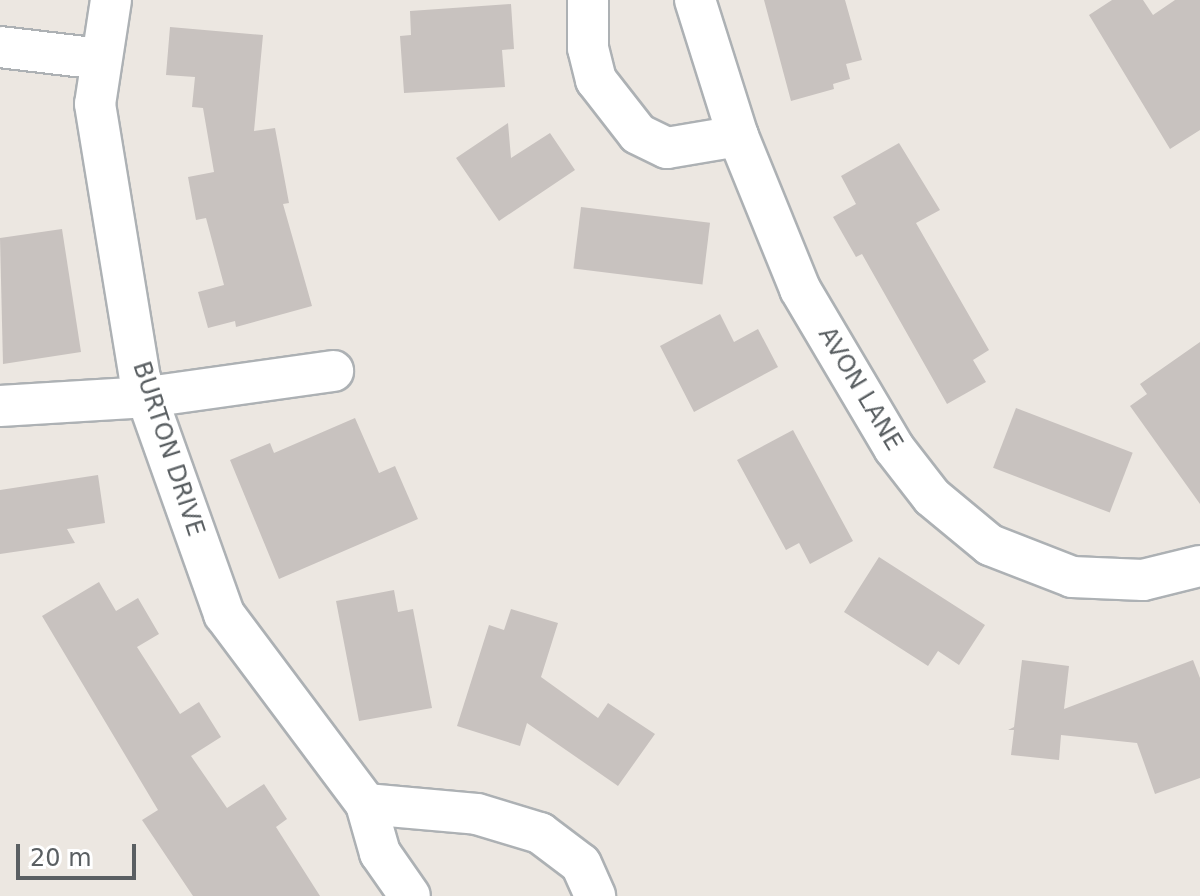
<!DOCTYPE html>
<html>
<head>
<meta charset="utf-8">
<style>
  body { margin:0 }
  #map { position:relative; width:1200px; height:896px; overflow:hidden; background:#ece7e1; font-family:"DejaVu Sans",sans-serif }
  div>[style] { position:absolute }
  .building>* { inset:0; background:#c8c2bf; transform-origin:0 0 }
  .roads { filter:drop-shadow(2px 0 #adb1b4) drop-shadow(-2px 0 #adb1b4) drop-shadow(0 2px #adb1b4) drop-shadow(0 -2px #adb1b4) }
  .minor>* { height:40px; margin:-20px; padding:0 20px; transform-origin:20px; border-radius:20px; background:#fff }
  span { translate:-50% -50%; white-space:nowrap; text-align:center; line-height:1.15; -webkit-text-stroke:6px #fff; paint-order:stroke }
  .street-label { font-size:24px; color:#5a5f62 }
  .scale { position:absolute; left:16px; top:844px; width:120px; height:36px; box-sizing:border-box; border:4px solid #5a5f62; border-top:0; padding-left:10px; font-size:24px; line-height:28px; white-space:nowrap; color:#5a5f62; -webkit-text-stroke:6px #fff; paint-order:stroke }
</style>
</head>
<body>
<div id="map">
  <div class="building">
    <div style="clip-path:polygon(764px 0,845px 0,862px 60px,846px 64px,850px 79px,833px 84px,834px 89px,791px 101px)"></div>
    <div style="clip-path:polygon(1112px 0,1143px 0,1153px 15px,1175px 0,1200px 0,1200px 130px,1170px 149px,1089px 15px)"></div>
    <div style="clip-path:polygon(511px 4px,514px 49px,502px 50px,505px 87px,404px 93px,400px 36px,411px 35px,410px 11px)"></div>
    <div style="clip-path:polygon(170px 27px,263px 35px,254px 131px,275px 128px,289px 203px,283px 204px,312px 306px,236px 327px,235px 321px,208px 328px,198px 292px,224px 285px,206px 218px,196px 220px,188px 177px,214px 172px,203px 108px,192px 107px,195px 77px,166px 75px)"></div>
    <div style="clip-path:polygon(508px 123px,511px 158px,550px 133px,575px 170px,499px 221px,456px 158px)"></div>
    <div style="clip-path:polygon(899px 143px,940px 210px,916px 223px,989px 350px,973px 360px,986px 382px,947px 404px,862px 254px,856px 257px,833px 217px,856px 204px,841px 176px)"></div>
    <div style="left:581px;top:207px;width:130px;height:62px;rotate:7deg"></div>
    <div style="clip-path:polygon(62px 229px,81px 352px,3px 364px,0 238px)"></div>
    <div style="clip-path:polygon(720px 314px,734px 342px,758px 329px,778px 367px,694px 412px,660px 346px)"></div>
    <div style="clip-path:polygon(1200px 342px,1200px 504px,1130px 406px,1147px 394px,1140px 384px)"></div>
    <div style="left:1016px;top:408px;width:125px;height:64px;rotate:21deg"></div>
    <div style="clip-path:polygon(355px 418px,379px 473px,395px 466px,418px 519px,279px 579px,230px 460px,270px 443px,274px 453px)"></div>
    <div style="clip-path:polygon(793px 430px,853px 541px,810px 564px,799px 543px,786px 550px,737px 460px)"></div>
    <div style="clip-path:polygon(98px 475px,105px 523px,67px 529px,75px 543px,0 554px,0 490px)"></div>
    <div style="clip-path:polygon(879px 557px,985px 625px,959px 665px,938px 651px,928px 666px,844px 612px)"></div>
    <div style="clip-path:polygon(99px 582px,116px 611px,138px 598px,159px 634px,137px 647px,180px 714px,199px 702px,221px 737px,191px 756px,227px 808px,264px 784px,287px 819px,276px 827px,320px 896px,193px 896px,142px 820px,158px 810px,42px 616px)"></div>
    <div style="clip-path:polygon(394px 590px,398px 612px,413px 609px,432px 708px,359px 721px,336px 601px)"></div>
    <div style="clip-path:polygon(511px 609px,558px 623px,541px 677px,598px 718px,608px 703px,655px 734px,618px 786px,527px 723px,520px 746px,457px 726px,489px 625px,504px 630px)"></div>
    <div style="clip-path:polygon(1022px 660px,1069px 666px,1064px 709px,1193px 660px,1200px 678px,1200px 778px,1155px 794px,1137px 743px,1061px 735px,1059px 760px,1011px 755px,1014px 730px,1008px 730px,1014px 727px)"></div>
  </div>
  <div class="roads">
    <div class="minor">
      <div style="left:111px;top:0;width:105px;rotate:98.7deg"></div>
      <div style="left:95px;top:104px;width:278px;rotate:80.7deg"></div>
      <div style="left:140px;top:378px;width:251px;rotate:70.4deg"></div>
      <div style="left:224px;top:614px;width:237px;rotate:53.2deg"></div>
      <div style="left:366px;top:804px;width:51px;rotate:74.1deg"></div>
      <div style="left:380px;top:853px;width:52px;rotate:55.1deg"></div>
      <div style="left:588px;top:0;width:48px;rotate:90deg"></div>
      <div style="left:588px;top:48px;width:33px;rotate:76deg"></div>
      <div style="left:596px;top:80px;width:68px;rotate:52.1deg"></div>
      <div style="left:638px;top:134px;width:32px;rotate:26deg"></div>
      <div style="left:667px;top:148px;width:72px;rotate:-9.6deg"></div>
      <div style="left:695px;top:0;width:143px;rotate:72.5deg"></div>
      <div style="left:738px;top:136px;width:165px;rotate:67.9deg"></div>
      <div style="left:800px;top:289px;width:185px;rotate:59.4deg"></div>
      <div style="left:894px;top:448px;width:62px;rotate:52.2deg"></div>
      <div style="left:932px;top:497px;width:75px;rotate:39.6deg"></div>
      <div style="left:990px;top:545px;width:88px;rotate:21.3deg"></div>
      <div style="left:1072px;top:577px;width:71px;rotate:2.4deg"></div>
      <div style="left:1143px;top:580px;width:59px;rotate:-13.8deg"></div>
      <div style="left:0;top:47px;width:102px;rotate:6.8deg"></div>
      <div style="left:0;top:406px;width:148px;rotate:-3.5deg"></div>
      <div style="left:148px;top:397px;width:187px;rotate:-8deg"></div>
      <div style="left:366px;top:804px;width:111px;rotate:5.1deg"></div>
      <div style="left:477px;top:814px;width:66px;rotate:16.8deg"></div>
      <div style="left:540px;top:833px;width:51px;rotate:37.1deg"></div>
      <div style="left:581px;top:864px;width:35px;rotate:66deg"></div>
    </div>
  </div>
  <div class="street-label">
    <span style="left:860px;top:389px;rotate:59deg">AVON LANE</span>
    <span style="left:168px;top:449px;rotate:72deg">BURTON DRIVE</span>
  </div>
  <div class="scale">20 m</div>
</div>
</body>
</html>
